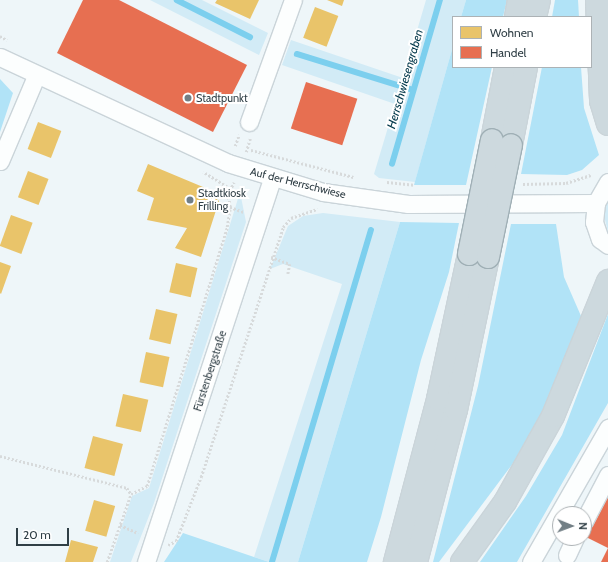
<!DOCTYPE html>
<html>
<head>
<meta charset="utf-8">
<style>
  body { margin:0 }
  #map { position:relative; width:608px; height:562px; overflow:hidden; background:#eef6f9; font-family:Cabin,sans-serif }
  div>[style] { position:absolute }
  .green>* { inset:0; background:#d2ebf6 }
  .forest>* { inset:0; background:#b1e3f7 }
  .homes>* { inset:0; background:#e9c46a; transform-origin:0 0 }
  .shops>* { inset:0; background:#e76f51; transform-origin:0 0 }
  .stream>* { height:5.5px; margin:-2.75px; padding:0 2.75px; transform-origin:2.75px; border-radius:2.75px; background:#7ccfee }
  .path>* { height:2.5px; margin-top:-1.25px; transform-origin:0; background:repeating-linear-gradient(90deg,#d7dadb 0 2px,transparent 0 4px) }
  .roads { filter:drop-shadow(1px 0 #cad4d9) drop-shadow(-1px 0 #cad4d9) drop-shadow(0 1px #cad4d9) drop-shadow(0 -1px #cad4d9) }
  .minor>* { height:17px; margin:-8.5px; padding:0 8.5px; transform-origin:8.5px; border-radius:8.5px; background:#fcfefe }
  .highway>* { height:22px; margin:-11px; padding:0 11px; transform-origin:11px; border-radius:11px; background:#cdd9de }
  .bridges { filter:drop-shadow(1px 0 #9fafb5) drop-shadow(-1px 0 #9fafb5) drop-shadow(0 1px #9fafb5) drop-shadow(0 -1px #9fafb5) }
  .highway-bridge>* { height:22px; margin:-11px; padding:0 11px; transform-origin:11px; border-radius:11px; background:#cdd9de }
  .dots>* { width:11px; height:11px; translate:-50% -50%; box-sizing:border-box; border:2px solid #fff; border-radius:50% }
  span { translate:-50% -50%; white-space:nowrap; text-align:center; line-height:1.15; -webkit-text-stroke:4px #fff; paint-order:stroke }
  .poi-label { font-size:11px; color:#303f46 }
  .left { translate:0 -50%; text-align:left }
  .street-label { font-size:11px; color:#303f46 }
  .water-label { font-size:12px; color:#02384a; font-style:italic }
  .legend { position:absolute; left:452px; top:16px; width:140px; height:52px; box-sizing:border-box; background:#fff; border:1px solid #acb2b5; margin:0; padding:5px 7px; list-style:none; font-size:12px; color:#303f46 }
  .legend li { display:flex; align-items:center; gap:8px; height:20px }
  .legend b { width:20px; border:1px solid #acb2b5 }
  .north { position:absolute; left:552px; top:506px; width:40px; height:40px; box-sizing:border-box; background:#fff; border:1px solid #acb2b5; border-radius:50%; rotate:91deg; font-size:11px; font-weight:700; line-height:16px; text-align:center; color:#303f46 }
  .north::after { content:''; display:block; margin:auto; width:14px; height:18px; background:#727f85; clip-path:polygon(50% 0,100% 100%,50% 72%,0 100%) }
  .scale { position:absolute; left:16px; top:528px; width:53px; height:18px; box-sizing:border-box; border:2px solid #303f46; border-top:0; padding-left:5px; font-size:12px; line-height:14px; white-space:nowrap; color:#303f46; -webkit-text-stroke:3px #fff; paint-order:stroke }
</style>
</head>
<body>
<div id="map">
  <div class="green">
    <div style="clip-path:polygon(150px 0,202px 0,268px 33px,259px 55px)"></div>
    <div style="clip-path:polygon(426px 0,466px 0,461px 17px,453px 17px,453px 46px,415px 182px,379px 178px,374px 174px,395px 104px,282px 65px,291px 40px,403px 78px)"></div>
    <div style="clip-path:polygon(240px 192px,246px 222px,154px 503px,131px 562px,110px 562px,132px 496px,149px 488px)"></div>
    <div style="clip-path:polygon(608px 196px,608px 232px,604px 216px)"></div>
    <div style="clip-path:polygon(323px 213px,400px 222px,298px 562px,269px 562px,254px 557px,342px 284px,283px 264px,270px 269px,288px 226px,303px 216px)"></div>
  </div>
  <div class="forest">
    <div style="clip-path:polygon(466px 0,507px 0,503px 17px,461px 17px)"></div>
    <div style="clip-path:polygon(555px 0,578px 0,579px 17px,552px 17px)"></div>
    <div style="clip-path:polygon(453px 46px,453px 67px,492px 67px,466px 185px,414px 185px)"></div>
    <div style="clip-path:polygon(542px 67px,581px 67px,584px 108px,599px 155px,582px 170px,567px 175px,521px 174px)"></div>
    <div style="clip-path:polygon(0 79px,13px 93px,0 132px)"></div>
    <div style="clip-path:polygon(400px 222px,459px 223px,449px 272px,421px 360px,381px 517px,367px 562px,298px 562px)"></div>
    <div style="clip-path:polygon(511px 224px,556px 224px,564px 277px,581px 316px,544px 410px,517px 458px,439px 562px,433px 562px,478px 386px)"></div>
    <div style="clip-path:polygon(608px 314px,608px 403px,517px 562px,480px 562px,526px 496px,562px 435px)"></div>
    <div style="clip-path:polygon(183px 533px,254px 557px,269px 562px,164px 562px)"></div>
  </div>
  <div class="homes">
    <div style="clip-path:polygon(217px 0,259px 0,250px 19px,215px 3px)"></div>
    <div style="clip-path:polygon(327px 0,344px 0,342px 6px)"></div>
    <div style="left:315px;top:7px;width:25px;height:33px;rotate:21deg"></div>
    <div style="left:38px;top:122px;width:25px;height:29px;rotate:21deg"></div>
    <div style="clip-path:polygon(148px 164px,203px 187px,219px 201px,201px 257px,175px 248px,187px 228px,147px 220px,154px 198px,137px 191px)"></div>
    <div style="left:28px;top:171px;width:22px;height:28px;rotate:21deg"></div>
    <div style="left:11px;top:215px;width:23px;height:33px;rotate:20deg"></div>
    <div style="clip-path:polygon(0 262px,11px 266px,1px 294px,0 293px)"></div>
    <div style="left:176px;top:263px;width:22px;height:30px;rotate:13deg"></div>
    <div style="left:156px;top:309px;width:22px;height:31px;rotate:13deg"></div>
    <div style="left:146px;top:352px;width:24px;height:31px;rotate:12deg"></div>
    <div style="left:123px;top:394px;width:26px;height:33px;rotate:13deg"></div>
    <div style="left:93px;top:436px;width:31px;height:33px;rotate:15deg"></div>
    <div style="left:94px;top:500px;width:22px;height:32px;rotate:16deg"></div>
    <div style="clip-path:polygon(71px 540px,98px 547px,93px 562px,65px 562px)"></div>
  </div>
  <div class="shops">
    <div style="clip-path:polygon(83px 0,119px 0,247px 65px,213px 132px,57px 53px)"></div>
    <div style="left:306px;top:82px;width:54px;height:49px;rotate:18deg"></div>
    <div style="clip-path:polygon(608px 494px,608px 548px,586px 537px)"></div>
    <div style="clip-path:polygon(608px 548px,608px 562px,601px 562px)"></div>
  </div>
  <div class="stream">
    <div style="left:177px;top:0;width:82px;rotate:26.9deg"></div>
    <div style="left:297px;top:54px;width:121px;rotate:17.2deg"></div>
    <div style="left:392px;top:164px;width:171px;rotate:-73.7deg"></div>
    <div style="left:272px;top:562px;width:346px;rotate:-73.4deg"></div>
  </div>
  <div class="path">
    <div style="left:0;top:36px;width:8px;rotate:30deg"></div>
    <div style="left:235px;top:146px;width:12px;rotate:-70deg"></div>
    <div style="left:251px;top:150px;width:106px;rotate:14.8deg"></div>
    <div style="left:246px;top:152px;width:14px;rotate:-73deg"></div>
    <div style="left:387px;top:182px;width:27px;rotate:6deg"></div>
    <div style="left:523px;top:184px;width:43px;rotate:-1.3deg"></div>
    <div style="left:566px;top:183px;width:26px;rotate:-18deg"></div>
    <div style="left:228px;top:194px;width:13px;rotate:-63deg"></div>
    <div style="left:230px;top:207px;width:15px;rotate:20deg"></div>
    <div style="left:271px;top:257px;width:20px;rotate:20deg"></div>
    <div style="left:290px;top:264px;width:10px;rotate:101deg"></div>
    <div style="left:0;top:456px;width:131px;rotate:14.1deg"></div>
    <div style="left:127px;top:488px;width:7px;rotate:56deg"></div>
    <div style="left:120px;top:525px;width:20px;rotate:24deg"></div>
    <div style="left:168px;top:545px;width:9px;rotate:-27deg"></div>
    <div style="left:176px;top:541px;width:69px;rotate:-68.7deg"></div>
    <div style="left:201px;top:477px;width:263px;rotate:-71.8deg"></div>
    <div style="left:283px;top:227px;width:12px;rotate:-48deg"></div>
    <div style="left:291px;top:218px;width:28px;rotate:-19deg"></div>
    <div style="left:107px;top:562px;width:72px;rotate:-70.6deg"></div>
    <div style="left:131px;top:494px;width:18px;rotate:-27deg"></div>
    <div style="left:147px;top:486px;width:271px;rotate:-72.8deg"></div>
    <div style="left:227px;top:227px;width:20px;rotate:-81deg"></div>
    <div style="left:230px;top:207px;width:20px;rotate:-99deg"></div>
    <div style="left:227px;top:187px;width:28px;rotate:-148deg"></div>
  </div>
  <div class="roads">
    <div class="minor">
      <div style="left:0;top:57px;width:251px;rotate:24.9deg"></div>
      <div style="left:228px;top:163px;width:99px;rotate:17deg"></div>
      <div style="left:323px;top:192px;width:86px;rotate:8deg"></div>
      <div style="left:408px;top:204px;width:188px;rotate:-0.3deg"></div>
      <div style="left:249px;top:122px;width:130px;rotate:-70.2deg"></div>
      <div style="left:0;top:161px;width:92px;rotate:-67deg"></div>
      <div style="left:608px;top:182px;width:24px;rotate:120deg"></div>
      <div style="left:596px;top:203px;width:19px;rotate:96deg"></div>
      <div style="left:594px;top:222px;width:18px;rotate:71deg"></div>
      <div style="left:600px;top:239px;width:10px;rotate:37deg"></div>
      <div style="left:584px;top:521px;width:52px;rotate:-62.4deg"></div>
      <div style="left:567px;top:555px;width:19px;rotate:-65deg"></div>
      <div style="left:146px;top:562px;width:403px;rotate:-71.8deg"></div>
      <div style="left:531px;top:562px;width:155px;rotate:-60.1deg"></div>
    </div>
    <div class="highway">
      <div style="left:597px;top:0;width:101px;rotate:87.7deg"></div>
      <div style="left:601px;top:101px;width:24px;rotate:73deg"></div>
      <div style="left:516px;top:17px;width:17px;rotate:-80deg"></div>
      <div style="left:535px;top:17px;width:17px;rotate:-77deg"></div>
      <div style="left:492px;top:140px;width:74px;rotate:-79.1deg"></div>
      <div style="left:511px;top:145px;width:79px;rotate:-79.1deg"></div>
      <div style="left:395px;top:562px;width:169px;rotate:-75.2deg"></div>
      <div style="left:438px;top:399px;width:148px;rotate:-77.9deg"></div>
      <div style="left:416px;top:562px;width:157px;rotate:-75.3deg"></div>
      <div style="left:456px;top:410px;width:156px;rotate:-78.2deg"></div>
      <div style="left:462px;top:562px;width:74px;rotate:-54.4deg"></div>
      <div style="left:505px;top:502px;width:98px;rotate:-60.8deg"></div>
      <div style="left:553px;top:416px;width:146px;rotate:-67.8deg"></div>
    </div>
  </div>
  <div class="bridges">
    <div class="highway-bridge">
      <div style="left:469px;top:254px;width:116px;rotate:-78.6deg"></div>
      <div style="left:488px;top:257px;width:114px;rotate:-78.4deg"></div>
    </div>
  </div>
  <div class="dots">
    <div style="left:188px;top:98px;background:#727f85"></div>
    <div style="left:190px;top:200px;background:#727f85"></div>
  </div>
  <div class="poi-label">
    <span class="left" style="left:196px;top:98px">Stadtpunkt</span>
    <span class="left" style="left:198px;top:200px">Stadtkiosk<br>Frilling</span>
  </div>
  <div class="street-label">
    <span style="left:298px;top:183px;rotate:14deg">Auf der Herrschwiese</span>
    <span style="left:210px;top:371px;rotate:-72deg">Fürstenbergstraße</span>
  </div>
  <div class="water-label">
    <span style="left:405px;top:79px;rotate:-74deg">Herrschwiesengraben</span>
  </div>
  <ul class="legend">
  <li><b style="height:11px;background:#e9c46a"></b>Wohnen</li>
  <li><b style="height:11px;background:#e76f51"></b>Handel</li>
  </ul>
  <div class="north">N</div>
  <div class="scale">20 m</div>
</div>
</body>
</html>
